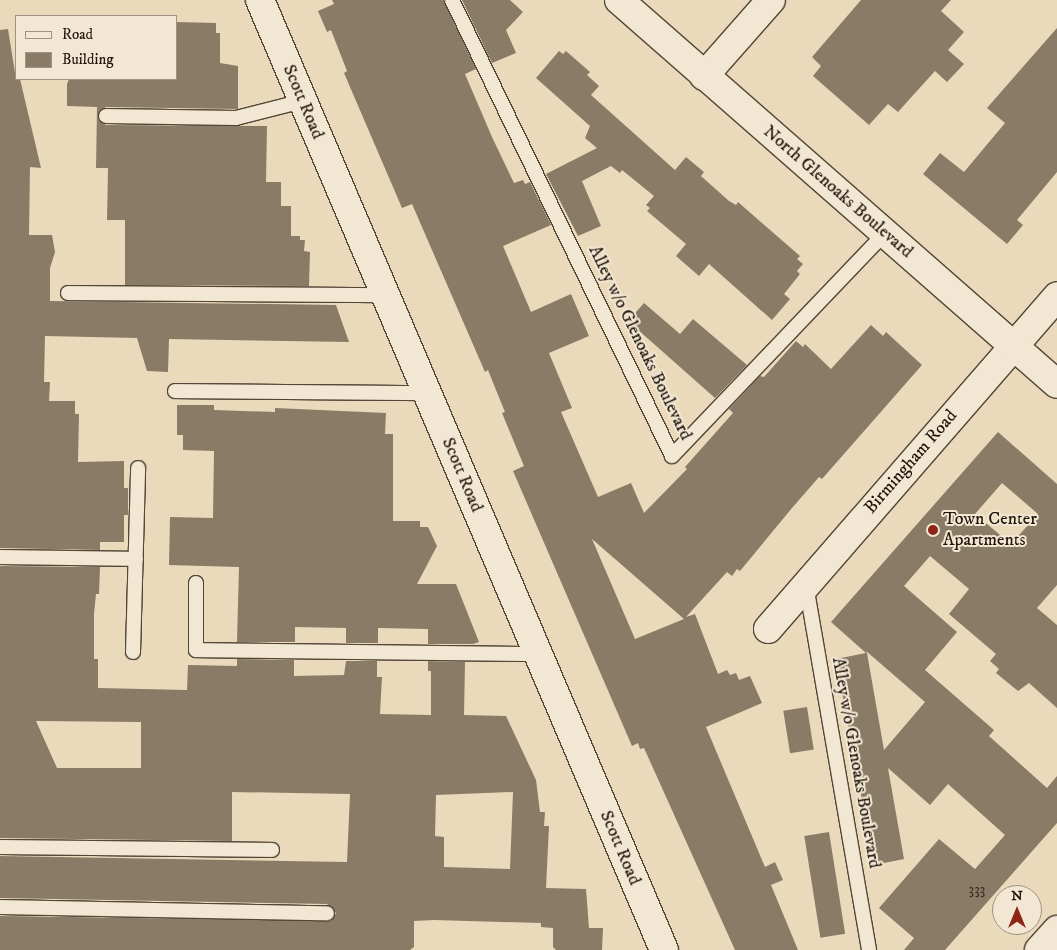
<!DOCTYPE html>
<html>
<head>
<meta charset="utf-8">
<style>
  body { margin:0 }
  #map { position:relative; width:1057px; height:950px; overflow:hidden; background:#eadabb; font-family:"IM FELL DW Pica",serif }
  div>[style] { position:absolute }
  .building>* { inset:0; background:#8a7b67; transform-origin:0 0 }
  .roads { filter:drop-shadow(1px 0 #534637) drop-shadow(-1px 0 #534637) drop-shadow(0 1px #534637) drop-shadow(0 -1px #534637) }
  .lane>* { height:14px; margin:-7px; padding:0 7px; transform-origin:7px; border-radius:7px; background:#f1e7d3 }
  .street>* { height:28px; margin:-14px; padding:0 14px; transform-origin:14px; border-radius:14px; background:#f1e7d3 }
  .secondary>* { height:28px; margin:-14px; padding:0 14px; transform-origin:14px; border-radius:14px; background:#f1e7d3 }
  .dots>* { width:14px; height:14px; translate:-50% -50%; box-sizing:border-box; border:2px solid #f1e7d3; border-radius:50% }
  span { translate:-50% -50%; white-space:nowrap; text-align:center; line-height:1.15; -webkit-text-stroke:4px #f1e7d3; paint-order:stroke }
  .number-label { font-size:15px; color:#3b2e22 }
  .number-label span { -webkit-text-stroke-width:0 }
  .street-label { font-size:18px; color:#21150b }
  .poi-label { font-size:18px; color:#21150b }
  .left { translate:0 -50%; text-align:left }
  .legend { position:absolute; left:15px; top:15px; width:162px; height:65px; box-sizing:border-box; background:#f1e7d3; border:1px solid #9e9383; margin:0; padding:6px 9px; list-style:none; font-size:15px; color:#21150b }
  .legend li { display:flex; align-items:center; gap:10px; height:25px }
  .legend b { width:25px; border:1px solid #9e9383 }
  .north { position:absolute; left:992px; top:885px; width:50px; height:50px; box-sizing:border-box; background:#f1e7d3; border:1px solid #9e9383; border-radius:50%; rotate:0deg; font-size:14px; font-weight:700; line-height:20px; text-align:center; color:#21150b }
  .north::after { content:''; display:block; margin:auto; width:18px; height:22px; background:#8f2418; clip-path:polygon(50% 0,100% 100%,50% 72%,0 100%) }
</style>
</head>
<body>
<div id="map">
  <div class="building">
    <div style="clip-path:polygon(evenodd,332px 0,443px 0,476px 69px,465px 74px,492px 137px,514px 183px,523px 180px,525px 184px,530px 182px,551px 225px,503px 246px,531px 312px,571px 294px,589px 336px,549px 353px,572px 408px,561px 412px,598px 497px,631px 483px,644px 513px,687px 469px,685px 467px,733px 413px,729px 409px,760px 376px,764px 377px,796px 341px,803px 347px,805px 344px,831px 369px,871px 325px,883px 336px,886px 332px,922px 365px,822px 479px,819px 477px,792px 508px,740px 571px,737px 569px,732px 576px,727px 572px,686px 617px,695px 614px,718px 674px,727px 670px,730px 675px,736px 673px,739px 680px,750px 676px,762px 703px,706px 727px,765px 867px,775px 862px,783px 880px,771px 885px,798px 950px,735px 950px,644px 748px,640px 749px,638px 743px,632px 746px,513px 471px,524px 466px,502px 413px,505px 412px,496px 390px,488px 370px,485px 372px,412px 204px,402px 208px,344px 73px,347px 71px,331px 30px,327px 32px,318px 11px,334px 4px,332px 0,592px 539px,684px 619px,635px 639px,592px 539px)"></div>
    <div style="clip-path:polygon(462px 0,510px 0,523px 12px,506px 30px,516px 53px,492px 63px)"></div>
    <div style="clip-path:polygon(861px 0,951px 0,941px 11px,964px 32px,948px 50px,964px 64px,947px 82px,935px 71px,898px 112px,888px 104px,869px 125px,813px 76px,821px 66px,812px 57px)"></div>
    <div style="clip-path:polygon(176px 22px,216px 23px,216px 33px,220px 33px,220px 63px,238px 66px,238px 109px,106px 107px,99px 111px,98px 120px,106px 125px,267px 126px,266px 182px,281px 182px,281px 206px,291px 206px,291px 236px,300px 236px,300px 240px,305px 240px,304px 251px,310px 252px,309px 286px,125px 285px,125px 220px,107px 220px,108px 168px,96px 168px,97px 107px,67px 106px,67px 84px,69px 79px,176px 79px)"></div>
    <div style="clip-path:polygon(1057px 28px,1057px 172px,1017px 220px,1023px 225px,1007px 244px,923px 174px,940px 153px,964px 172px,1005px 123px,987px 108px)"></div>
    <div style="clip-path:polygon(8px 29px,16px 79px,20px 79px,41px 168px,30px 167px,29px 235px,52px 235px,55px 252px,50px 268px,50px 301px,336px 305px,349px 342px,169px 339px,168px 372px,147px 371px,137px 338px,45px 336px,44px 382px,50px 382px,49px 401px,75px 401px,75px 414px,79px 414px,78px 462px,124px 461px,124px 488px,128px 488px,128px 515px,124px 515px,124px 542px,100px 542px,100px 550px,0 548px,0 30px)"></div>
    <div style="clip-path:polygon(559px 51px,563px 54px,566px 51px,590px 72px,587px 75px,599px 86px,591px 95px,675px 170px,686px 157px,704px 172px,701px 176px,729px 201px,736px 205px,738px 202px,800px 256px,797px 259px,803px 264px,797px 271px,800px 274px,784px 294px,790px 299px,772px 320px,709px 264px,699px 276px,676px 256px,686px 244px,647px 211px,650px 208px,646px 205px,654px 196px,622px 170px,620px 173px,611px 166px,582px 181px,601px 226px,578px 236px,546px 174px,597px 148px,585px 138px,590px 126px,536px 78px)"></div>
    <div style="clip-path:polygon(644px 303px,680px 334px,693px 319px,747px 365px,715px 398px,628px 321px)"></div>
    <div style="clip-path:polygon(177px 405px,214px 405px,214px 410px,275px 412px,275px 408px,386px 413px,385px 434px,393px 434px,393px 521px,420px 521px,420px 527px,428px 527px,437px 546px,417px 584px,456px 584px,479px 642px,473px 644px,428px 644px,428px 629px,378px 628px,378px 643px,346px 643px,346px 628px,295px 627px,295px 642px,237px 642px,239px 567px,169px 565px,170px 517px,213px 518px,214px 451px,183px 450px,183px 435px,177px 435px)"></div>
    <div style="clip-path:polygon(evenodd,998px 432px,1057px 484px,1057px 585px,1037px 608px,1057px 625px,1057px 708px,1029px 683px,1018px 691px,996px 673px,999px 669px,990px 661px,996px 654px,949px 614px,969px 589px,930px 556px,904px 586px,957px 632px,925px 670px,994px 730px,989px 736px,1047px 788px,1057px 776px,1057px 823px,945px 950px,904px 950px,914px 938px,879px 908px,939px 839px,975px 869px,1005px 835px,948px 784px,930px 805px,888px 768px,904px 859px,874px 865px,836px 659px,866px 653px,831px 622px,998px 432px,1002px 483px,1038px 514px,1011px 544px,975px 514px,1002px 483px,998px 432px,866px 651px,925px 702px,884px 750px,867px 653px,866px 651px)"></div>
    <div style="clip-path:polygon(evenodd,0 566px,100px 567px,99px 594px,96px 594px,94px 614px,94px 659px,98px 659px,98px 688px,187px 690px,188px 665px,237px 666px,237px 659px,294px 660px,294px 676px,344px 675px,346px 661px,377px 661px,377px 677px,382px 677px,380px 714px,431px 715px,431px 671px,428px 671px,428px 661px,465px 662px,464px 715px,506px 716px,536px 780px,540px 812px,545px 812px,544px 826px,549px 826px,546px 888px,586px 889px,589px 928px,603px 928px,602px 950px,556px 950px,553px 947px,553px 928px,541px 927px,541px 923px,434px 920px,414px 921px,414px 947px,410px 950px,0 950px,0 916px,331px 921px,336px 913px,327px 904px,0 898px,0 856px,347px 862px,350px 794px,232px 792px,232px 841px,0 838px,0 566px,36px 721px,141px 722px,141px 768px,57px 768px,36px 721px,0 566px,513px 792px,510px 869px,444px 867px,444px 837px,435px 836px,436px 795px,513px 792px)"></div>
    <div style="left:807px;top:707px;width:43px;height:24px;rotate:81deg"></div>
    <div style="left:829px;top:832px;width:103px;height:25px;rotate:81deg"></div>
  </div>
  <div class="roads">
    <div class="lane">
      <div style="left:452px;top:0;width:506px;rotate:64.24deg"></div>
      <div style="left:672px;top:456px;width:308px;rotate:-46.3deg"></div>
      <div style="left:106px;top:116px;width:130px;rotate:0.9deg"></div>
      <div style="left:236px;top:118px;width:69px;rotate:-14.2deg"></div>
      <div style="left:68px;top:293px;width:317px;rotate:0.4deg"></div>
      <div style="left:175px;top:391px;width:252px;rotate:0.5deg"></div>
      <div style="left:0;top:557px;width:136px;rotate:0.8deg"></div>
      <div style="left:196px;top:583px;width:67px;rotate:90deg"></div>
      <div style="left:196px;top:650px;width:341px;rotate:0.7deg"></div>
      <div style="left:806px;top:585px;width:370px;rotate:80.2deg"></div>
      <div style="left:133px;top:652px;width:184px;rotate:-88.4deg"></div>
      <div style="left:0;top:847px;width:272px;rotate:0.6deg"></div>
      <div style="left:0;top:907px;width:327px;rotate:1.1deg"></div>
    </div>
    <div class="street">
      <div style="left:260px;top:0;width:1032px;rotate:66.96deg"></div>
      <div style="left:704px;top:76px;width:101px;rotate:-48.6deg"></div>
      <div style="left:768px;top:629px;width:441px;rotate:-49deg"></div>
      <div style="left:1039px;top:950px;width:27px;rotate:-48deg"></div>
    </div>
    <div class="secondary">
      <div style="left:619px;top:0;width:582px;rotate:41.24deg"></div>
    </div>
  </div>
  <div class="dots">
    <div style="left:933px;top:530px;background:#8f2418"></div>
  </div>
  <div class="number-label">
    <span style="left:977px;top:890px">333</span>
  </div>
  <div class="street-label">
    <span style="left:303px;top:102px;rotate:67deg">Scott Road</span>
    <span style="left:838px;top:192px;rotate:41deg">North Glenoaks Boulevard</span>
    <span style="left:640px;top:343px;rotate:64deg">Alley w/o Glenoaks Boulevard</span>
    <span style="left:911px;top:462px;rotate:-49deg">Birmingham Road</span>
    <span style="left:462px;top:475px;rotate:67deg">Scott Road</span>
    <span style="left:856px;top:763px;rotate:80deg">Alley w/o Glenoaks Boulevard</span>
    <span style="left:620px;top:848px;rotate:67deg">Scott Road</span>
  </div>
  <div class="poi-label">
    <span class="left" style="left:943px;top:530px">Town Center<br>Apartments</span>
  </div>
  <ul class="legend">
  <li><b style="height:6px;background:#f1e7d3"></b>Road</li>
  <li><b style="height:14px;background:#8a7b67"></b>Building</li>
  </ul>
  <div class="north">N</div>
</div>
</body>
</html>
